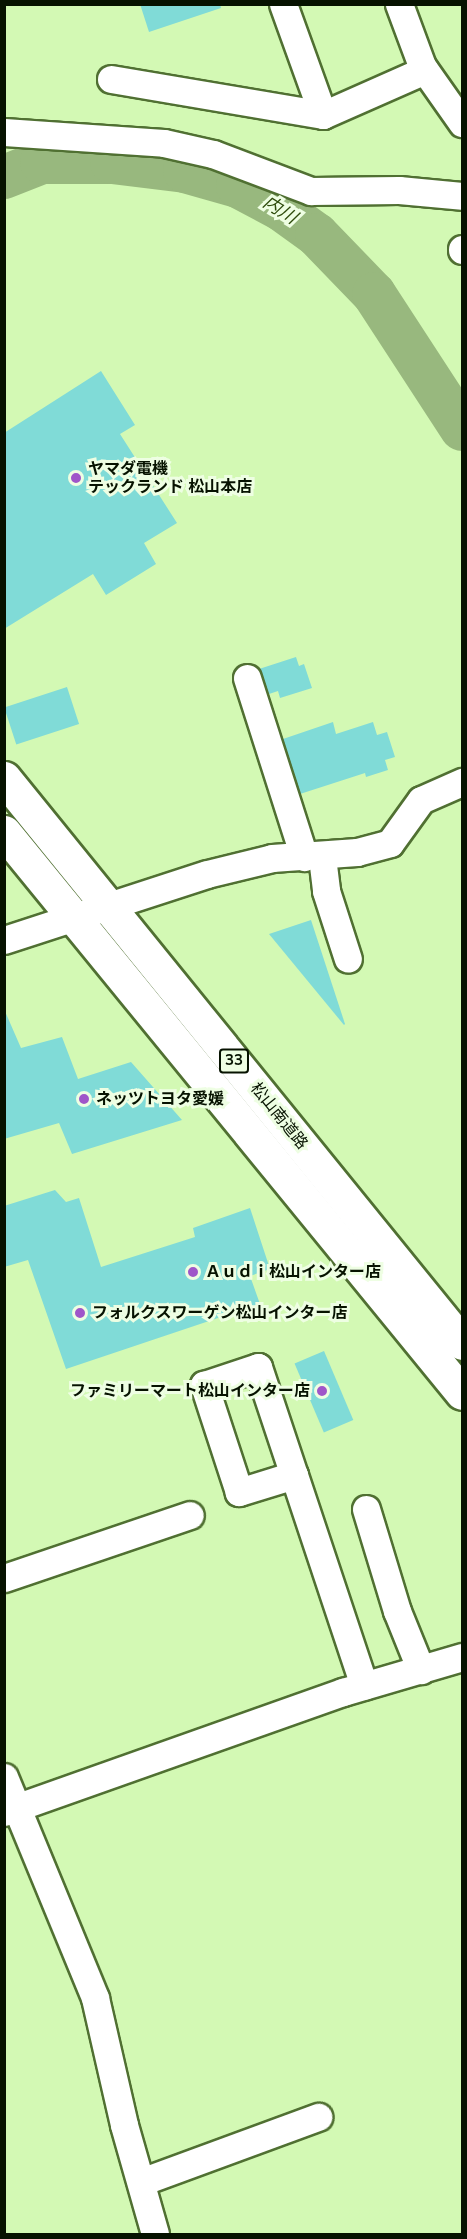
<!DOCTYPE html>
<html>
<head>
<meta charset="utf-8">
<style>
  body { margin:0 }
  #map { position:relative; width:467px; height:2239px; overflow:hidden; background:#d3f9b4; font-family:"Nunito Sans","Noto Sans JP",sans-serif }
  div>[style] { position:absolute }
  .river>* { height:44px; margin:-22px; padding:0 22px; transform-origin:22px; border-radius:22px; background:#98b87e }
  .building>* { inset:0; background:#80dbd7; transform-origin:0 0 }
  .roads { filter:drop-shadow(2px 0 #507032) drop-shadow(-2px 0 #507032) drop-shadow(0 2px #507032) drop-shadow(0 -2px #507032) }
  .minor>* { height:27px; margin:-13.5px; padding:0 13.5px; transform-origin:13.5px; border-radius:13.5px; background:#fff }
  .trunk>* { height:33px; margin:-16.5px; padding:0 16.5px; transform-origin:16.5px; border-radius:16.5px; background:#fff }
  .dots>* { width:16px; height:16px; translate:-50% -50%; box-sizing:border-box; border:3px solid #eefee3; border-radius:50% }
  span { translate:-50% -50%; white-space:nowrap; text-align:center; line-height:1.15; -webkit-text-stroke:6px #eefee3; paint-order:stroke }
  .shield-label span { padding:2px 4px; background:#eefee3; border:2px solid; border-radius:4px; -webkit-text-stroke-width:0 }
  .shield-label { font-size:15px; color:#061200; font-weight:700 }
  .poi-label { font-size:16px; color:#061200; font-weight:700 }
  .left { translate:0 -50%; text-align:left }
  .right { translate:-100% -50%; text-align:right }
  .street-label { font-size:16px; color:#061200 }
  .water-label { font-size:18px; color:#2e4c0c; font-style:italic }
  .frame { position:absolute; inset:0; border:6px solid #061200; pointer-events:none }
</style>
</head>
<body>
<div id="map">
  <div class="river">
    <div style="left:4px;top:177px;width:41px;rotate:-21.5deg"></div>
    <div style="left:42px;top:162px;width:70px"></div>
    <div style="left:112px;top:162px;width:74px;rotate:7deg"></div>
    <div style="left:185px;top:171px;width:55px;rotate:15.8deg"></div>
    <div style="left:238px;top:186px;width:49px;rotate:28.1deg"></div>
    <div style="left:281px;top:209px;width:44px;rotate:35.8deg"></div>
    <div style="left:317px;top:235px;width:82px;rotate:46deg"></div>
    <div style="left:374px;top:294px;width:161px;rotate:56.9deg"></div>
  </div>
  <div class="building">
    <div style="clip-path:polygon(140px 4px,220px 4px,221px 8px,149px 32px)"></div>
    <div style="clip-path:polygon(101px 371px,135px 425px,120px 434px,177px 523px,144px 543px,156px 564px,106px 595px,93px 574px,4px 629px,4px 433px)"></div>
    <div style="clip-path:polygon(296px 657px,299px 666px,304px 664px,312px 688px,280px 698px,278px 691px,269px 694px,259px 669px)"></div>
    <div style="left:67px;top:687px;width:39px;height:66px;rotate:72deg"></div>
    <div style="clip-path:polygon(333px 722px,336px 734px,373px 722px,377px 735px,387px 732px,395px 757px,385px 760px,388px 770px,366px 777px,365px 773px,300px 794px,283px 739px)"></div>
    <div style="clip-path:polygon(311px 920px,345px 1024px,344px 1025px,269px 934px)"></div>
    <div style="clip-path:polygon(4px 1009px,21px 1048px,62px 1037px,78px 1079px,131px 1062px,182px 1120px,72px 1154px,59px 1123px,4px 1139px)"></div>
    <div style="clip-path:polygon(55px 1190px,66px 1202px,79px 1198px,101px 1267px,195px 1237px,193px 1228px,250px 1208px,270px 1269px,250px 1276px,260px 1304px,66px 1369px,28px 1260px,4px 1267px,4px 1206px)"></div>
    <div style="left:324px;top:1351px;width:75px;height:32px;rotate:67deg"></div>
  </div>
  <div class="roads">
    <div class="minor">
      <div style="left:283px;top:4px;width:118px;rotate:70.2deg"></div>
      <div style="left:399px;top:4px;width:66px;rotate:69.6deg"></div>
      <div style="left:422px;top:66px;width:70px;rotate:54.9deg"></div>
      <div style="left:111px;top:79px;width:215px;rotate:9.6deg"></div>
      <div style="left:323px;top:115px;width:111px;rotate:-23.8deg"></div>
      <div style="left:4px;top:132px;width:160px;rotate:3.9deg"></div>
      <div style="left:164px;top:143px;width:50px;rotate:12.7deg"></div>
      <div style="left:213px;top:154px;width:105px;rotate:20.7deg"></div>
      <div style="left:311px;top:191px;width:88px;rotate:-0.7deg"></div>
      <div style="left:399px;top:190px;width:63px;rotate:5.4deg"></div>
      <div style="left:462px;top:249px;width:1px;rotate:90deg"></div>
      <div style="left:247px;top:678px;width:188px;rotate:72.3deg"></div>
      <div style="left:322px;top:857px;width:34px;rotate:83deg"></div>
      <div style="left:326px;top:891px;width:71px;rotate:72.1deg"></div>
      <div style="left:4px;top:940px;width:213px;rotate:-18deg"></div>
      <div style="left:207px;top:874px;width:67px;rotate:-13.8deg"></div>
      <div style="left:272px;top:858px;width:85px;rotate:-4deg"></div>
      <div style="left:357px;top:852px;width:34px;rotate:-15deg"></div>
      <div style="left:390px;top:843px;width:53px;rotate:-54.2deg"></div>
      <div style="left:421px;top:800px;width:45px;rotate:-23.7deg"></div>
      <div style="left:294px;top:1475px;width:58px;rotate:162.8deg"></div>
      <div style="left:239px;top:1492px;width:113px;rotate:-108.1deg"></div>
      <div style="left:204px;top:1385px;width:57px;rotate:-18.4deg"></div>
      <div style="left:258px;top:1367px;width:114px;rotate:71.6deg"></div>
      <div style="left:294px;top:1475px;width:222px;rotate:71.6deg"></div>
      <div style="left:366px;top:1509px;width:107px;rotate:73.1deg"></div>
      <div style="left:397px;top:1611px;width:64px;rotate:67.9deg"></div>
      <div style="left:4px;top:1578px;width:196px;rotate:-18.7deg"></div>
      <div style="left:4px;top:1777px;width:239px;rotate:67.6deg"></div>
      <div style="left:95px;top:1998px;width:130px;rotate:77.1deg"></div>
      <div style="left:124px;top:2125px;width:113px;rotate:74.1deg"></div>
      <div style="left:4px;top:1812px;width:360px;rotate:-19.5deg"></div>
      <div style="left:343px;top:1692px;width:124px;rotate:-16.4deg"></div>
      <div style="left:141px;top:2182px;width:189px;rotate:-20.2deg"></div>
    </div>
    <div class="trunk">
      <div style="left:4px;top:778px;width:727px;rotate:50.97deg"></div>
      <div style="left:4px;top:832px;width:724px;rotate:50.77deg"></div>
    </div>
  </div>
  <div class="dots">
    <div style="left:76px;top:478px;background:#9f56c9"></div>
    <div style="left:84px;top:1099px;background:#9f56c9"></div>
    <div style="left:193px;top:1272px;background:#9f56c9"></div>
    <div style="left:80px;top:1313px;background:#9f56c9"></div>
    <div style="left:322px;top:1391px;background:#9f56c9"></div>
  </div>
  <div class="shield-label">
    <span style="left:234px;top:1061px">33</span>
  </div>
  <div class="poi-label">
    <span class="left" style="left:88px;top:478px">ヤマダ電機<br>テックランド 松山本店</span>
    <span class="left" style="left:96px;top:1099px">ネッツトヨタ愛媛</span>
    <span class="left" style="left:205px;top:1272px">Ａｕｄｉ松山インター店</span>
    <span class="left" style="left:92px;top:1313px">フォルクスワーゲン松山インター店</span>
    <span class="right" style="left:310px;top:1391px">ファミリーマート松山インター店</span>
  </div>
  <div class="street-label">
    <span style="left:279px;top:1116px;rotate:51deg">松山南道路</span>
  </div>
  <div class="water-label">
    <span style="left:280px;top:210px;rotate:32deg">内川</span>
  </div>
  <div class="frame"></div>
</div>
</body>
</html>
